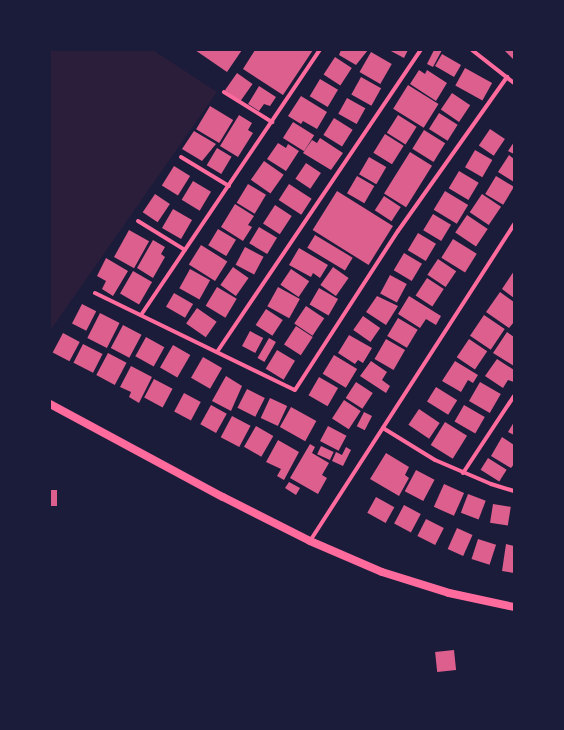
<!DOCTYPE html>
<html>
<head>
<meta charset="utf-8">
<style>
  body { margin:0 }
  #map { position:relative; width:564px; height:730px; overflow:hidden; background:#1b1b3a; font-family:Bitter,serif }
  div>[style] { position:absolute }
  .green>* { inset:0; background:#2a1e3b }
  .building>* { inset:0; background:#dd5f8e; transform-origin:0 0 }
  .minor>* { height:4px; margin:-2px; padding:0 2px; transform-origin:2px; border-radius:2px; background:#ff6b9d }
  .secondary>* { height:8px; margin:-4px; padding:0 4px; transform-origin:4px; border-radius:4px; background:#ff6b9d }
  span { translate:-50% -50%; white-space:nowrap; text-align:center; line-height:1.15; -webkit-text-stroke:3px #1b1b3a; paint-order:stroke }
  .frame { position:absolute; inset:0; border:51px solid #1b1b3a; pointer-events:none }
</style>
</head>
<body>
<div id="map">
  <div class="green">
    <div style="clip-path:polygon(50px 50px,153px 50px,217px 92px,50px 331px)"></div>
  </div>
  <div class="building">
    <div style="clip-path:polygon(195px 50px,242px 50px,227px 72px)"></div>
    <div style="clip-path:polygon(255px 50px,313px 50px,283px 95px,243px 69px)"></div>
    <div style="clip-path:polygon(341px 50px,368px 50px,356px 65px,339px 55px)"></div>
    <div style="clip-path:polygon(389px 50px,408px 50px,404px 58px)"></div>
    <div style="clip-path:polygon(434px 50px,442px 50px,433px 67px,427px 64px)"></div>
    <div style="clip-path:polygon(506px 50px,514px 50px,514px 60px,505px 51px)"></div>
    <div style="left:371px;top:52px;width:24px;height:23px;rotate:30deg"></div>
    <div style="left:442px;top:54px;width:22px;height:14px;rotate:30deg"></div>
    <div style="left:335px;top:57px;width:20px;height:21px;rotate:33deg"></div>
    <div style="left:465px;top:68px;width:31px;height:20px;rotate:29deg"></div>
    <div style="clip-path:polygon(419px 70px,425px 74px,427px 70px,447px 83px,436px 101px,410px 84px)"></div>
    <div style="left:237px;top:73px;width:19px;height:21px;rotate:35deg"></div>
    <div style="left:361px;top:77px;width:23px;height:20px;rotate:29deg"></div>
    <div style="left:320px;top:79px;width:21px;height:20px;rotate:31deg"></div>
    <div style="left:408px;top:85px;width:36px;height:28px;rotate:32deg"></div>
    <div style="clip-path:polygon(259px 86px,276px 97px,270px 106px,264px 104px,259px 111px,248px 104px)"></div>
    <div style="left:452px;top:93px;width:22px;height:20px;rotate:34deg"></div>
    <div style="clip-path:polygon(301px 96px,327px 112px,317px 129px,303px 121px,301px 124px,288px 116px)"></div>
    <div style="left:347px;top:98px;width:21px;height:18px;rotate:29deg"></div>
    <div style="left:210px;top:106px;width:27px;height:27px;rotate:31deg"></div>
    <div style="left:439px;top:113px;width:22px;height:19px;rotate:32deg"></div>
    <div style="clip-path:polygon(239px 115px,252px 123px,248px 130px,253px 133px,238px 157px,220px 146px)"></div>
    <div style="left:398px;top:115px;width:22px;height:21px;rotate:32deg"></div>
    <div style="left:334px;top:118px;width:22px;height:20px;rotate:32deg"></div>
    <div style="left:293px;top:122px;width:25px;height:19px;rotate:32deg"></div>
    <div style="left:490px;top:129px;width:18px;height:20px;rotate:34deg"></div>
    <div style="left:424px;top:130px;width:25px;height:22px;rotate:32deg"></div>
    <div style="clip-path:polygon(194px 131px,216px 144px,202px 161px,182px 149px)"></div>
    <div style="left:385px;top:134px;width:22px;height:22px;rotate:32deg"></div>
    <div style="clip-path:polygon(320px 138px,343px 153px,331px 170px,303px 153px,312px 140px,317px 143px)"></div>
    <div style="clip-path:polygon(514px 142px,514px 154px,508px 151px)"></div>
    <div style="clip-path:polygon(278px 143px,286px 148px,288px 144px,299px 151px,286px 171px,267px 159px)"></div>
    <div style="left:217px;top:148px;width:17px;height:20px;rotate:31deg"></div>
    <div style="left:475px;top:150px;width:20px;height:20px;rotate:30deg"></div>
    <div style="left:410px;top:152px;width:26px;height:49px;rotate:32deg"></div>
    <div style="clip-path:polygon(509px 155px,514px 159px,514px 182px,498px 172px)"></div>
    <div style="left:369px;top:157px;width:20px;height:20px;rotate:30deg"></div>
    <div style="left:264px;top:161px;width:24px;height:23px;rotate:35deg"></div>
    <div style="left:306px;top:163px;width:18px;height:19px;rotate:34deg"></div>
    <div style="left:174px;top:166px;width:19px;height:23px;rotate:32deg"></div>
    <div style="left:459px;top:171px;width:23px;height:20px;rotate:31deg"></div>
    <div style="left:357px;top:176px;width:20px;height:20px;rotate:30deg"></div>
    <div style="left:496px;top:176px;width:21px;height:21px;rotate:31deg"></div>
    <div style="left:193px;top:181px;width:21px;height:22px;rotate:31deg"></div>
    <div style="left:248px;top:184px;width:21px;height:22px;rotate:31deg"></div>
    <div style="left:289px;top:184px;width:27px;height:19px;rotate:33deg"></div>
    <div style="left:337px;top:191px;width:66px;height:46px;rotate:32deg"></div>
    <div style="left:445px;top:191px;width:27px;height:22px;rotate:31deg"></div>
    <div style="left:155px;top:194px;width:18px;height:22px;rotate:34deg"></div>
    <div style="left:482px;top:194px;width:23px;height:22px;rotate:34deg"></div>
    <div style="left:384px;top:196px;width:20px;height:17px;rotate:33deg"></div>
    <div style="clip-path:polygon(235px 204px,254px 216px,248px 225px,252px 227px,243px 241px,221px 227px)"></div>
    <div style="left:275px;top:205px;width:20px;height:22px;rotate:33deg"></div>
    <div style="left:173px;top:209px;width:22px;height:22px;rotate:30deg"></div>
    <div style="left:433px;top:214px;width:21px;height:19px;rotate:31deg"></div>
    <div style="left:467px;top:215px;width:25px;height:21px;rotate:34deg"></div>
    <div style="left:259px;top:227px;width:21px;height:19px;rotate:31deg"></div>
    <div style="left:218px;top:229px;width:21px;height:19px;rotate:31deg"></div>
    <div style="left:129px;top:230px;width:23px;height:31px;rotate:29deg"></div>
    <div style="left:418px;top:233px;width:21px;height:20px;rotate:31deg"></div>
    <div style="left:315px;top:235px;width:44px;height:15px;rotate:31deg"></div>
    <div style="left:453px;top:239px;width:28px;height:22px;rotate:32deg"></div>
    <div style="clip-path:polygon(153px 240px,165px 247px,161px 254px,165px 257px,153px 278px,137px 268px)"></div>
    <div style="left:201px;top:245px;width:31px;height:23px;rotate:32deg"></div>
    <div style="left:245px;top:247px;width:21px;height:20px;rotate:28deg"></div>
    <div style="clip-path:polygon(299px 248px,328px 265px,320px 278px,313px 273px,311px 277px,289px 265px)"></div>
    <div style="left:404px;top:253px;width:21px;height:20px;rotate:31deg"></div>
    <div style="clip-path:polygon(106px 258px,128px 271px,113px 296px,102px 289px,106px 281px,97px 276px)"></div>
    <div style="left:438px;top:259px;width:22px;height:19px;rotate:34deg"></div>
    <div style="left:233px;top:267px;width:19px;height:22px;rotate:35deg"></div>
    <div style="left:333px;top:267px;width:19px;height:22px;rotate:35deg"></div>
    <div style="left:190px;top:269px;width:23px;height:22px;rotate:29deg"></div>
    <div style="left:291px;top:269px;width:22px;height:19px;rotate:34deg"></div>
    <div style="left:133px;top:271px;width:22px;height:26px;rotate:30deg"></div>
    <div style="clip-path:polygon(514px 271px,514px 298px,502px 289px)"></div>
    <div style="left:390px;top:275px;width:19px;height:21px;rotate:28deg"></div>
    <div style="left:427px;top:278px;width:20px;height:21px;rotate:33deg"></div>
    <div style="left:217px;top:287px;width:23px;height:22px;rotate:31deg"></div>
    <div style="left:278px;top:287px;width:25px;height:22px;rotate:29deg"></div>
    <div style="left:319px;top:288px;width:22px;height:19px;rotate:30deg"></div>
    <div style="clip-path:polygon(500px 292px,514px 302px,514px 322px,509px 328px,486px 312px)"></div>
    <div style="left:174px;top:293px;width:22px;height:16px;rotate:30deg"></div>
    <div style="clip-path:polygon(377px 296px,398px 306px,386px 325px,366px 312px)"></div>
    <div style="clip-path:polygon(409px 296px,441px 316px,436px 325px,426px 319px,420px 328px,398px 314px)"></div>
    <div style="left:82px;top:304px;width:16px;height:22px;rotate:27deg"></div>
    <div style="left:306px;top:306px;width:22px;height:21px;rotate:34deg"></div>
    <div style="left:197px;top:308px;width:24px;height:19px;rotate:35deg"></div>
    <div style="left:266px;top:309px;width:20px;height:19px;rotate:33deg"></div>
    <div style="left:100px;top:313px;width:22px;height:28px;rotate:27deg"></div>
    <div style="left:484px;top:315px;width:25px;height:25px;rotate:34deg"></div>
    <div style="left:363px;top:316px;width:21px;height:17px;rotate:35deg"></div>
    <div style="left:398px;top:318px;width:23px;height:21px;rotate:31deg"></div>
    <div style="left:123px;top:325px;width:21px;height:26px;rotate:28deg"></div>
    <div style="left:296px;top:326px;width:20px;height:22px;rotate:33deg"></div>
    <div style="left:250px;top:331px;width:15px;height:17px;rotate:28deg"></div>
    <div style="clip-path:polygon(507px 332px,514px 337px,514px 366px,493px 353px)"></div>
    <div style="left:63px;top:333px;width:19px;height:22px;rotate:28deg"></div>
    <div style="clip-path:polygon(349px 335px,372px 348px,363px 363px,358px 360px,355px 364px,338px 353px)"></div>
    <div style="left:146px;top:337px;width:21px;height:22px;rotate:29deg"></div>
    <div style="left:269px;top:338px;width:8px;height:23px;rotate:30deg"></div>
    <div style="left:386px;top:339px;width:22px;height:23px;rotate:30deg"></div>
    <div style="left:469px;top:339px;width:22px;height:22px;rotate:34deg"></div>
    <div style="left:83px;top:344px;width:22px;height:21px;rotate:27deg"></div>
    <div style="left:173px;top:345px;width:20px;height:26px;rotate:30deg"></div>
    <div style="left:277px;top:350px;width:21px;height:22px;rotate:31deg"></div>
    <div style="left:108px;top:353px;width:21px;height:25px;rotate:28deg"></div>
    <div style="left:334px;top:355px;width:27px;height:22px;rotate:31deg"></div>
    <div style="left:203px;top:357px;width:22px;height:24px;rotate:30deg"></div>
    <div style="clip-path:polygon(497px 359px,514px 370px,514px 382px,508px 380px,503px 388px,485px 376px)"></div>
    <div style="clip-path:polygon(371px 361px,387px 372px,382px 380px,390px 386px,386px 393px,360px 376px)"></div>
    <div style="clip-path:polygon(455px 361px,478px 375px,473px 383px,468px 380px,461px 392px,442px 381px)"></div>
    <div style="clip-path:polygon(131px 366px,152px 377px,139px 403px,129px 397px,131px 392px,120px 387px)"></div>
    <div style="clip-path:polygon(226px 376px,242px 386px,231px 411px,212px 401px)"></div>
    <div style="left:319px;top:377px;width:22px;height:21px;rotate:30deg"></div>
    <div style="left:154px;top:379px;width:21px;height:21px;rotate:28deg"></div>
    <div style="left:356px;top:382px;width:20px;height:19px;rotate:33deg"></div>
    <div style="left:480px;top:382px;width:24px;height:22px;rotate:30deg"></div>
    <div style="left:436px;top:387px;width:25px;height:17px;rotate:32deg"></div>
    <div style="left:247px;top:389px;width:20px;height:21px;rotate:27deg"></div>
    <div style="left:184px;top:393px;width:19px;height:21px;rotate:28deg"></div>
    <div style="left:270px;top:398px;width:19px;height:22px;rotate:25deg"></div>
    <div style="left:344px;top:400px;width:20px;height:22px;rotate:33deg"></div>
    <div style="left:211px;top:405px;width:18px;height:22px;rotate:29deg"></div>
    <div style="left:464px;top:405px;width:24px;height:19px;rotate:30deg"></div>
    <div style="left:291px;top:407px;width:29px;height:23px;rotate:29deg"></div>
    <div style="left:419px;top:409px;width:25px;height:19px;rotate:34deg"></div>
    <div style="left:364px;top:412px;width:9px;height:16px;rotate:27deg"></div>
    <div style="left:232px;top:416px;width:21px;height:24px;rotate:28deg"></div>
    <div style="left:445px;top:422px;width:26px;height:27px;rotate:32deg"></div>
    <div style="clip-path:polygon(514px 422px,514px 435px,508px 432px)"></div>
    <div style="left:256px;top:426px;width:20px;height:24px;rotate:30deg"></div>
    <div style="left:328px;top:426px;width:21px;height:17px;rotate:28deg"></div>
    <div style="clip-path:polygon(502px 437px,514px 445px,514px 464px,511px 468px,491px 456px)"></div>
    <div style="clip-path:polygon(278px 440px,299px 452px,284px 480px,277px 476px,281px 469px,266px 462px)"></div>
    <div style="clip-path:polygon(310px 444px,315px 447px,312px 453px,329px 463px,322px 475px,327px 478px,318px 494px,290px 478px)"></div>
    <div style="left:321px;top:446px;width:14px;height:9px;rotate:25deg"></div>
    <div style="clip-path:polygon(346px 447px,351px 450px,343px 466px,332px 461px,336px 452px,342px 455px)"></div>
    <div style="clip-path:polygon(386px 453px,409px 467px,405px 475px,409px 478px,399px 496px,370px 479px)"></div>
    <div style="left:488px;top:458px;width:22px;height:14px;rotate:32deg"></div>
    <div style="left:416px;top:470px;width:21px;height:24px;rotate:28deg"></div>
    <div style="clip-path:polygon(289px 482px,300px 488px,296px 495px,285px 488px)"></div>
    <div style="left:444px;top:484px;width:22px;height:25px;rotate:24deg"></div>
    <div style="left:50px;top:490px;width:7px;height:16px"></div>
    <div style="left:468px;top:494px;width:19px;height:20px;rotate:21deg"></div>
    <div style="left:376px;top:497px;width:21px;height:18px;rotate:29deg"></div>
    <div style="left:493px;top:504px;width:18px;height:19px;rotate:9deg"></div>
    <div style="left:404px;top:505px;width:19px;height:21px;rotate:28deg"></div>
    <div style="left:426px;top:519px;width:20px;height:19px;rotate:27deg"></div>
    <div style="left:457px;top:528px;width:17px;height:23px;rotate:24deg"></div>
    <div style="left:478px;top:539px;width:19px;height:21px;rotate:18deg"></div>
    <div style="clip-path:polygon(506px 544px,514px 546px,514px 573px,502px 571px)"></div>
    <div style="left:454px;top:650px;width:20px;height:19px;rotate:84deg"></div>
  </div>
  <div class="minor">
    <div style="left:472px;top:50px;width:53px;rotate:38.2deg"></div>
    <div style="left:224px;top:92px;width:57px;rotate:32deg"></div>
    <div style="left:181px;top:157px;width:56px;rotate:31.1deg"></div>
    <div style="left:138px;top:221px;width:55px;rotate:31.7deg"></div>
    <div style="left:95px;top:293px;width:222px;rotate:25.9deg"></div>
    <div style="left:295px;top:390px;width:189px;rotate:-57.1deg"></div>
    <div style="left:398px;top:231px;width:189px;rotate:-54.7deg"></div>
    <div style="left:141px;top:315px;width:320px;rotate:-56deg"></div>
    <div style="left:217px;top:352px;width:364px;rotate:-56deg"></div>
    <div style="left:383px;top:428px;width:61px;rotate:31.6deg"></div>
    <div style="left:435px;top:460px;width:61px;rotate:23.2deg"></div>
    <div style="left:491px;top:484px;width:24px;rotate:17deg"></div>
    <div style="left:463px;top:473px;width:92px;rotate:-56.5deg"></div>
    <div style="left:310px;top:541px;width:377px;rotate:-57.2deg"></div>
  </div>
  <div class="secondary">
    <div style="left:50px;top:404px;width:196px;rotate:28.3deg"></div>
    <div style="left:223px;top:497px;width:97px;rotate:26.8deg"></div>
    <div style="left:310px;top:541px;width:78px;rotate:23.3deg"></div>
    <div style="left:382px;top:572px;width:70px;rotate:17.4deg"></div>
    <div style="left:449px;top:593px;width:66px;rotate:12.2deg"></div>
  </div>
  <div class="frame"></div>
</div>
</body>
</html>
